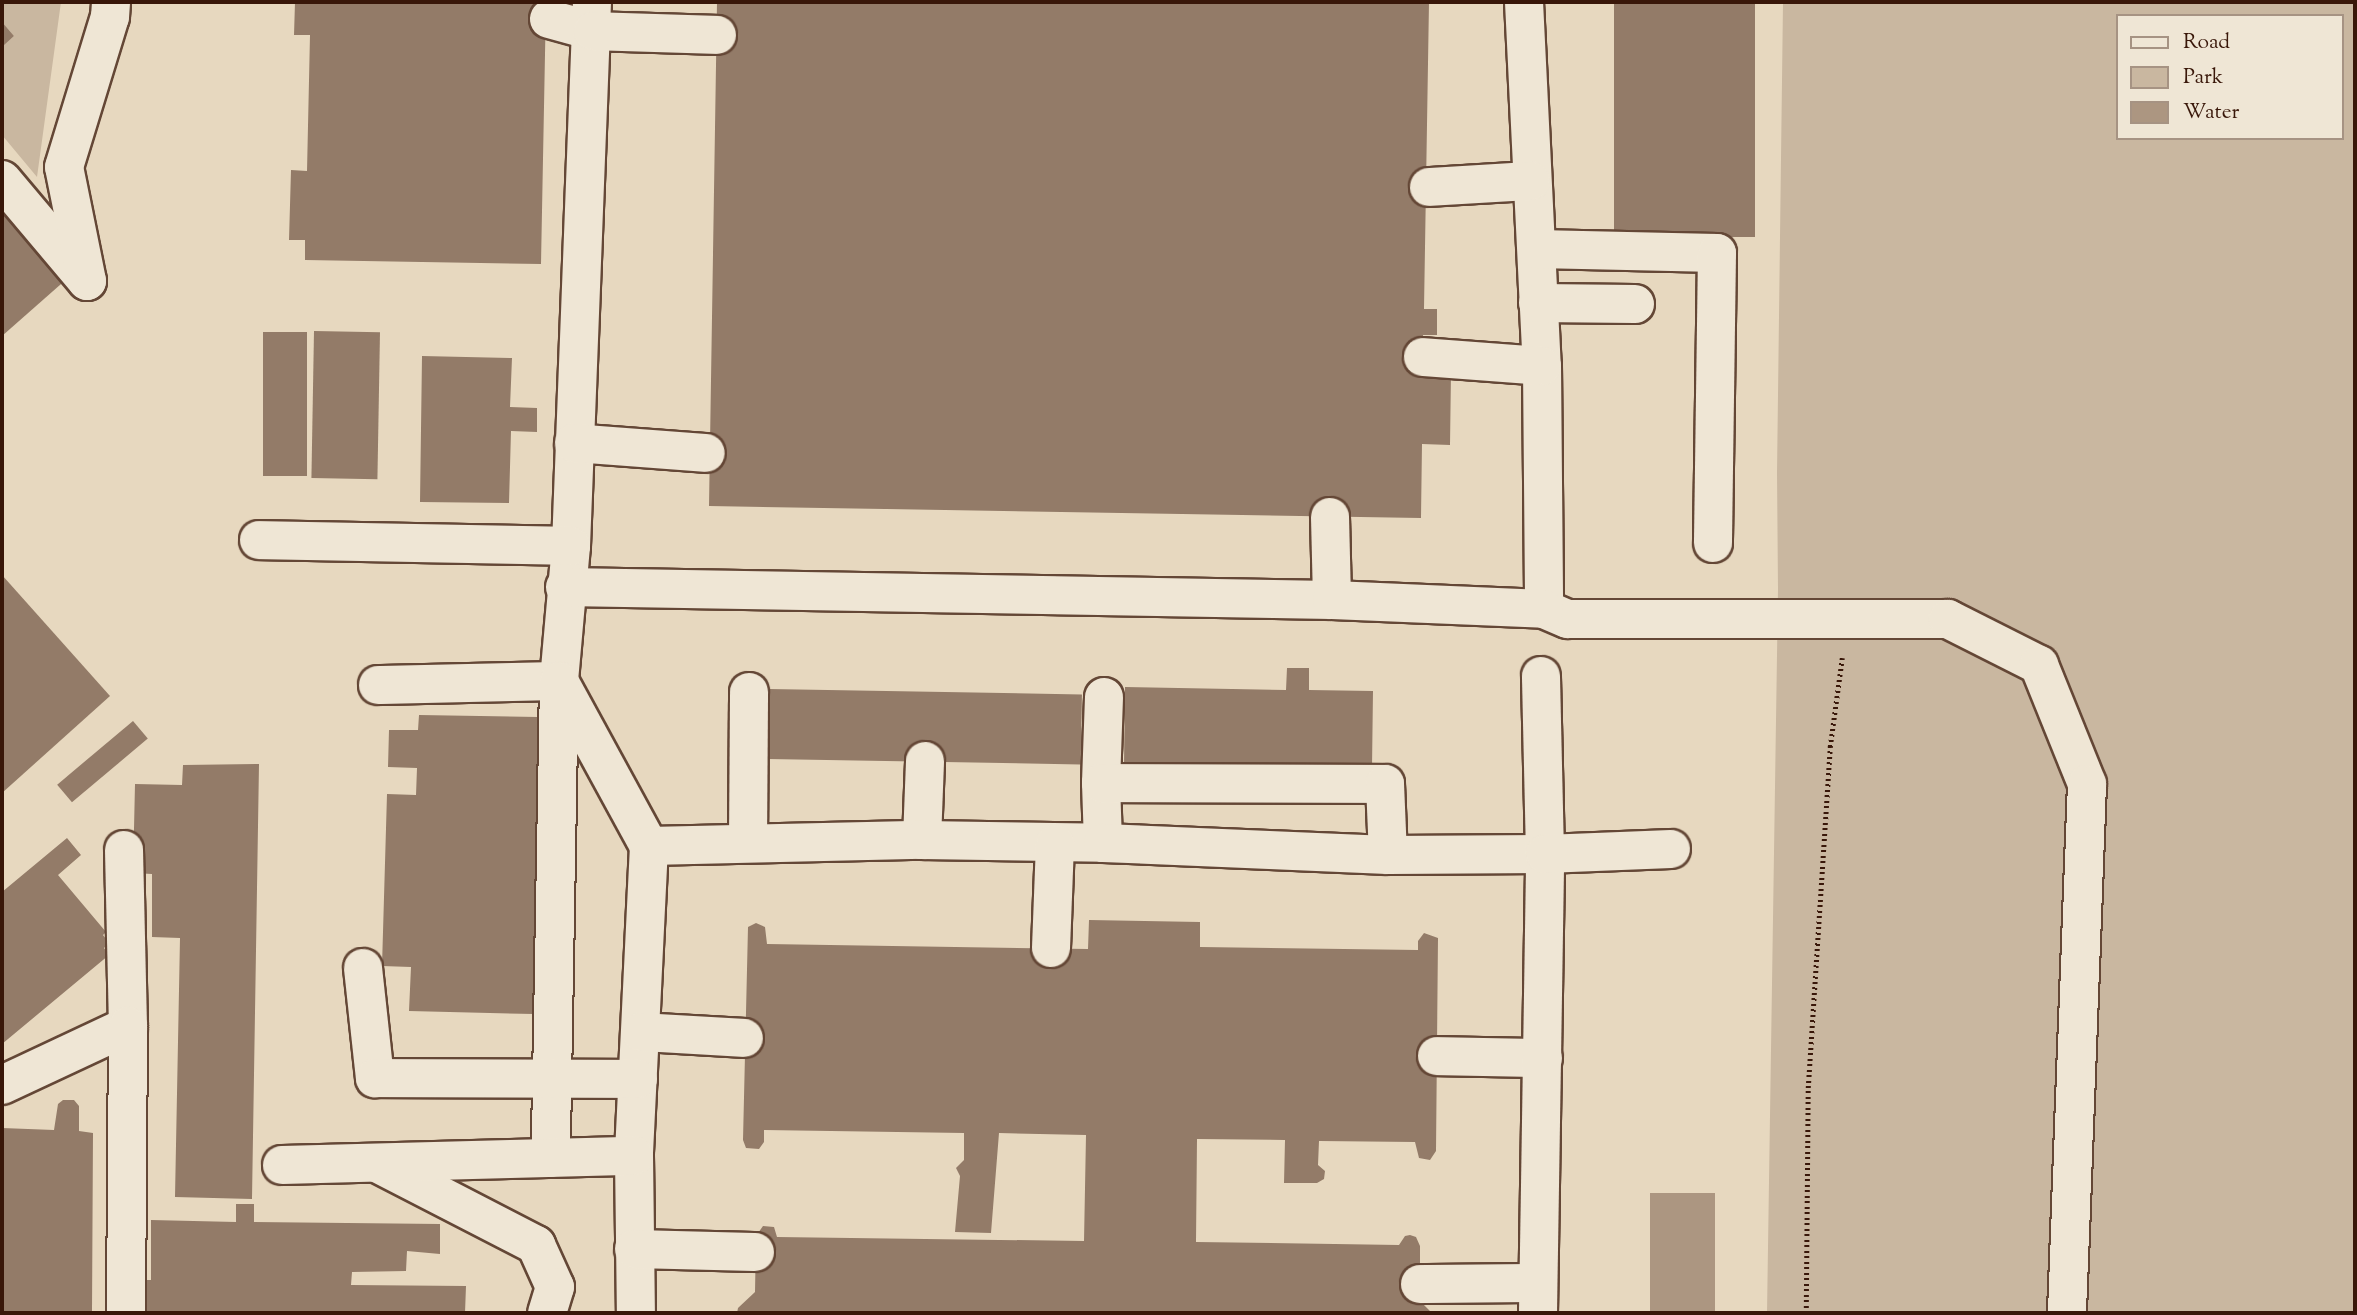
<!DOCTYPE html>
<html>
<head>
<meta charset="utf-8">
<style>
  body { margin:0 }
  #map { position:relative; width:2357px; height:1315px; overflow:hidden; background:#e7d8bf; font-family:"Sorts Mill Goudy",serif }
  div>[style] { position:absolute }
  .green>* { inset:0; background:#c9b7a0 }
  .water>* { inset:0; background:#ac9681; transform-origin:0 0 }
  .building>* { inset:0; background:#937b68; transform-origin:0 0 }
  .path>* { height:4.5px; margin-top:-2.25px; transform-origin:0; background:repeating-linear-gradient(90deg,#391709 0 2px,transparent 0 5.5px) }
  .roads { filter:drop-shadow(2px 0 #644736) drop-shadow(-2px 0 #644736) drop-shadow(0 2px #644736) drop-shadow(0 -2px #644736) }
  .minor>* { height:38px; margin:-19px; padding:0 19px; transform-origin:19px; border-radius:19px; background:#efe6d5 }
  span { translate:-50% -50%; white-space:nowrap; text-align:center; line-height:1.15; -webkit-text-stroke:7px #efe6d5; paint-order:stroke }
  .frame { position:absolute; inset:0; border:4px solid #391709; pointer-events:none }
  .legend { position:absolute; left:2116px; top:14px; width:228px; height:126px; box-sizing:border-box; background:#efe6d5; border:2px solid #a69383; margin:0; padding:9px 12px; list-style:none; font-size:21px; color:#391709 }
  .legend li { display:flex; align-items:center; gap:14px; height:35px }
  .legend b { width:35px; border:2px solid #a69383 }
</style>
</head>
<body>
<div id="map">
  <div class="green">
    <div style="clip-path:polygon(2px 2px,61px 2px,37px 177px,2px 135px,2px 47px,14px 36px,2px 22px)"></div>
    <div style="clip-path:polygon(evenodd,1783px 2px,2355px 2px,2355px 1313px,1767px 1313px,1778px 589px,1777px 473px,1783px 2px,2117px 16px,2341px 16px,2341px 138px,2117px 138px,2117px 16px)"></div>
  </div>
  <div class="water">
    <div style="left:1650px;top:1193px;width:65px;height:119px"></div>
  </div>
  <div class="building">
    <div style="clip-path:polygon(295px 2px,546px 2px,541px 264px,305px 260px,305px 240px,289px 240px,291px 170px,307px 171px,310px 35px,294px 35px)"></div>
    <div style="clip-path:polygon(717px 2px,1429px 2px,1424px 309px,1437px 309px,1437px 335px,1423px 335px,1423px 372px,1451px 372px,1450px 445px,1422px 444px,1421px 518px,709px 506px)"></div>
    <div style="left:1614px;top:2px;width:141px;height:235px"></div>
    <div style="clip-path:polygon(2px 22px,14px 36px,2px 47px)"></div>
    <div style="clip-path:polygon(2px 202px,69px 277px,2px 336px)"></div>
    <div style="left:314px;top:331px;width:66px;height:147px;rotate:1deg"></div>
    <div style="left:263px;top:332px;width:44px;height:144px"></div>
    <div style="clip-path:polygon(422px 356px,512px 358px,510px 407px,537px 408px,537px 432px,511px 431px,509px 503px,420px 502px)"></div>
    <div style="clip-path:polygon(2px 575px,110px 696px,2px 793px)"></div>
    <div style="clip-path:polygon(1287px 668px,1309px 668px,1309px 690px,1373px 691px,1372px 768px,1124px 765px,1125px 687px,1286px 690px)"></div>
    <div style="left:769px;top:689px;width:313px;height:70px;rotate:1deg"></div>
    <div style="clip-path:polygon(419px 715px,538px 717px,534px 1014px,409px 1011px,411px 967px,382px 966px,387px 794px,416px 795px,417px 768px,388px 767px,389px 730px,418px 730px)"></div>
    <div style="left:133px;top:721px;width:23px;height:99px;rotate:50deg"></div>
    <div style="clip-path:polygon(259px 764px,252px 1199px,175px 1197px,180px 938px,152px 937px,152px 874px,133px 873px,135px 784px,182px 785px,183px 765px)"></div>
    <div style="clip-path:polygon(67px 838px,81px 855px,58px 875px,106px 932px,103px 935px,109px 943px,104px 948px,109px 955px,2px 1044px,2px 892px)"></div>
    <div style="clip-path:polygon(1089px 920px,1200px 922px,1200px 947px,1418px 950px,1418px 941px,1424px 933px,1438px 938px,1436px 1151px,1430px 1160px,1419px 1158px,1415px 1142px,1319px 1141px,1318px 1165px,1325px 1171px,1324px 1179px,1317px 1183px,1284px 1183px,1285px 1140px,1197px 1139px,1196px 1242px,1399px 1245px,1405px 1236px,1410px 1235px,1416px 1237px,1420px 1246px,1420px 1301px,1432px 1313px,737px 1313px,738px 1308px,755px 1292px,756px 1236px,763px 1226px,774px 1227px,777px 1237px,1084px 1241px,1086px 1135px,999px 1133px,991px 1233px,955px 1232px,960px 1176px,956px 1168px,964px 1160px,964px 1133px,764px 1130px,764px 1142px,759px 1149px,746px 1148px,743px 1140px,748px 927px,756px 923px,765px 927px,767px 944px,1088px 949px)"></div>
    <div style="clip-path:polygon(63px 1100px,74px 1100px,79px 1106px,79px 1131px,93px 1133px,92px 1313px,2px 1313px,2px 1128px,54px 1130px,58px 1104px)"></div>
    <div style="clip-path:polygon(236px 1204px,254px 1204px,254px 1222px,440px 1224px,440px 1254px,407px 1251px,406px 1271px,352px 1272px,351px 1285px,466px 1286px,465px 1313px,144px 1313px,145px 1280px,151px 1280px,151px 1220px,236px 1222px)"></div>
  </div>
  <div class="path">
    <div style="left:1806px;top:1313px;width:225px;rotate:-89.5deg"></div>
    <div style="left:1808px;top:1088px;width:342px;rotate:-86.3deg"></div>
    <div style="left:1830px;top:747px;width:90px;rotate:-82.3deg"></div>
  </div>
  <div class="roads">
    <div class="minor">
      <div style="left:592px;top:2px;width:544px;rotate:92.21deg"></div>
      <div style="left:571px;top:546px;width:136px;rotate:95.1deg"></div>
      <div style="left:559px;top:681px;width:188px;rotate:61.4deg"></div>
      <div style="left:649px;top:846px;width:310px;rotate:92.8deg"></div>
      <div style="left:634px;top:1156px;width:157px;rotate:89.3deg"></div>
      <div style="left:1524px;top:2px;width:364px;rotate:87.2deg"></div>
      <div style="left:1542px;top:366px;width:243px;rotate:89.5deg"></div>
      <div style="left:1544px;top:609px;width:26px;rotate:23deg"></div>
      <div style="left:1568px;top:619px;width:380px"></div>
      <div style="left:1948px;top:619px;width:102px;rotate:26.8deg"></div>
      <div style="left:2039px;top:665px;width:128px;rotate:68deg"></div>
      <div style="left:2087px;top:784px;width:529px;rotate:92.17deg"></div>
      <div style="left:549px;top:19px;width:46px;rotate:15.3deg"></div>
      <div style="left:593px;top:31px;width:124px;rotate:1.8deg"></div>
      <div style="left:2px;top:180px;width:132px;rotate:49.9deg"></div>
      <div style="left:87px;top:281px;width:116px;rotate:-101.4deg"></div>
      <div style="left:64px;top:167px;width:157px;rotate:-73deg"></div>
      <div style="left:110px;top:17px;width:15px;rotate:-86deg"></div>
      <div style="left:1429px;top:187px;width:102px;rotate:-3.4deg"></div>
      <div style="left:1537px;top:249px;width:180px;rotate:1.3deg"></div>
      <div style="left:1717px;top:253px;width:290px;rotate:90.8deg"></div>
      <div style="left:1538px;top:303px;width:97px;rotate:0.6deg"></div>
      <div style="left:1423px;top:357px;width:119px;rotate:4.3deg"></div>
      <div style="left:574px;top:443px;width:132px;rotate:4.3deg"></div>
      <div style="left:1330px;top:517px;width:83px;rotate:88.6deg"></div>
      <div style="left:259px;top:540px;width:312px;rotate:1.1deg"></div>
      <div style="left:565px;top:587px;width:767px;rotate:0.97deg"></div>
      <div style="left:1332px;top:600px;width:212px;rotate:2.4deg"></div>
      <div style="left:378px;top:685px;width:181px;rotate:-1.3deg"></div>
      <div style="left:559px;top:681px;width:477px;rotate:91deg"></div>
      <div style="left:1101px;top:783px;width:86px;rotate:-88deg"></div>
      <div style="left:922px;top:840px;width:79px;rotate:-87.8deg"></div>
      <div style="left:748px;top:842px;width:150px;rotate:-89.6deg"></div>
      <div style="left:1103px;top:843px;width:60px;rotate:-91.9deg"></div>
      <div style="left:1101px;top:783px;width:284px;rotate:0.2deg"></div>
      <div style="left:1385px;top:784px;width:71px;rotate:87.6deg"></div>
      <div style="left:649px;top:846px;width:273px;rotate:-1.3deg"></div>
      <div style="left:922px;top:840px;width:181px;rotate:0.9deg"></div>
      <div style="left:1103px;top:843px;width:285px;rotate:2.4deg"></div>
      <div style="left:1388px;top:855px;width:157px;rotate:-0.4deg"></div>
      <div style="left:1545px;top:854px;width:178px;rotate:-91.3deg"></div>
      <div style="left:124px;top:850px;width:176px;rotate:88.7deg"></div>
      <div style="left:1051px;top:948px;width:104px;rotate:-87.8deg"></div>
      <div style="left:363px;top:968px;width:111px;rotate:83.8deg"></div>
      <div style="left:375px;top:1078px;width:263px;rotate:0.2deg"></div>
      <div style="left:641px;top:1032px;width:103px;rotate:3.3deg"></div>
      <div style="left:1437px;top:1056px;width:106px;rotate:1.1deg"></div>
      <div style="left:2px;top:1085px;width:139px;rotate:-25.1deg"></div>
      <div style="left:128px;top:1026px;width:287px;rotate:90.4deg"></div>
      <div style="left:379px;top:1164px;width:177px;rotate:27.3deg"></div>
      <div style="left:536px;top:1245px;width:46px;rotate:65.7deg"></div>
      <div style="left:555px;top:1287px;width:27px;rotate:107deg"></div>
      <div style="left:282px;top:1165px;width:352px;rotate:-1.5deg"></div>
      <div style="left:634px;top:1249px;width:121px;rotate:1.4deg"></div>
      <div style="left:1420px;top:1284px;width:118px;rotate:-0.5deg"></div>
      <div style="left:1538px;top:1313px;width:459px;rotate:-89.1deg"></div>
      <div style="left:1545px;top:854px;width:126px;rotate:-2.3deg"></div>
    </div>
  </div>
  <div class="frame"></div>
  <ul class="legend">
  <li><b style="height:9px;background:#efe6d5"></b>Road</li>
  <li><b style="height:19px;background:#c9b7a0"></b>Park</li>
  <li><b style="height:19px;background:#ac9681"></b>Water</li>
  </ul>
</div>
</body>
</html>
